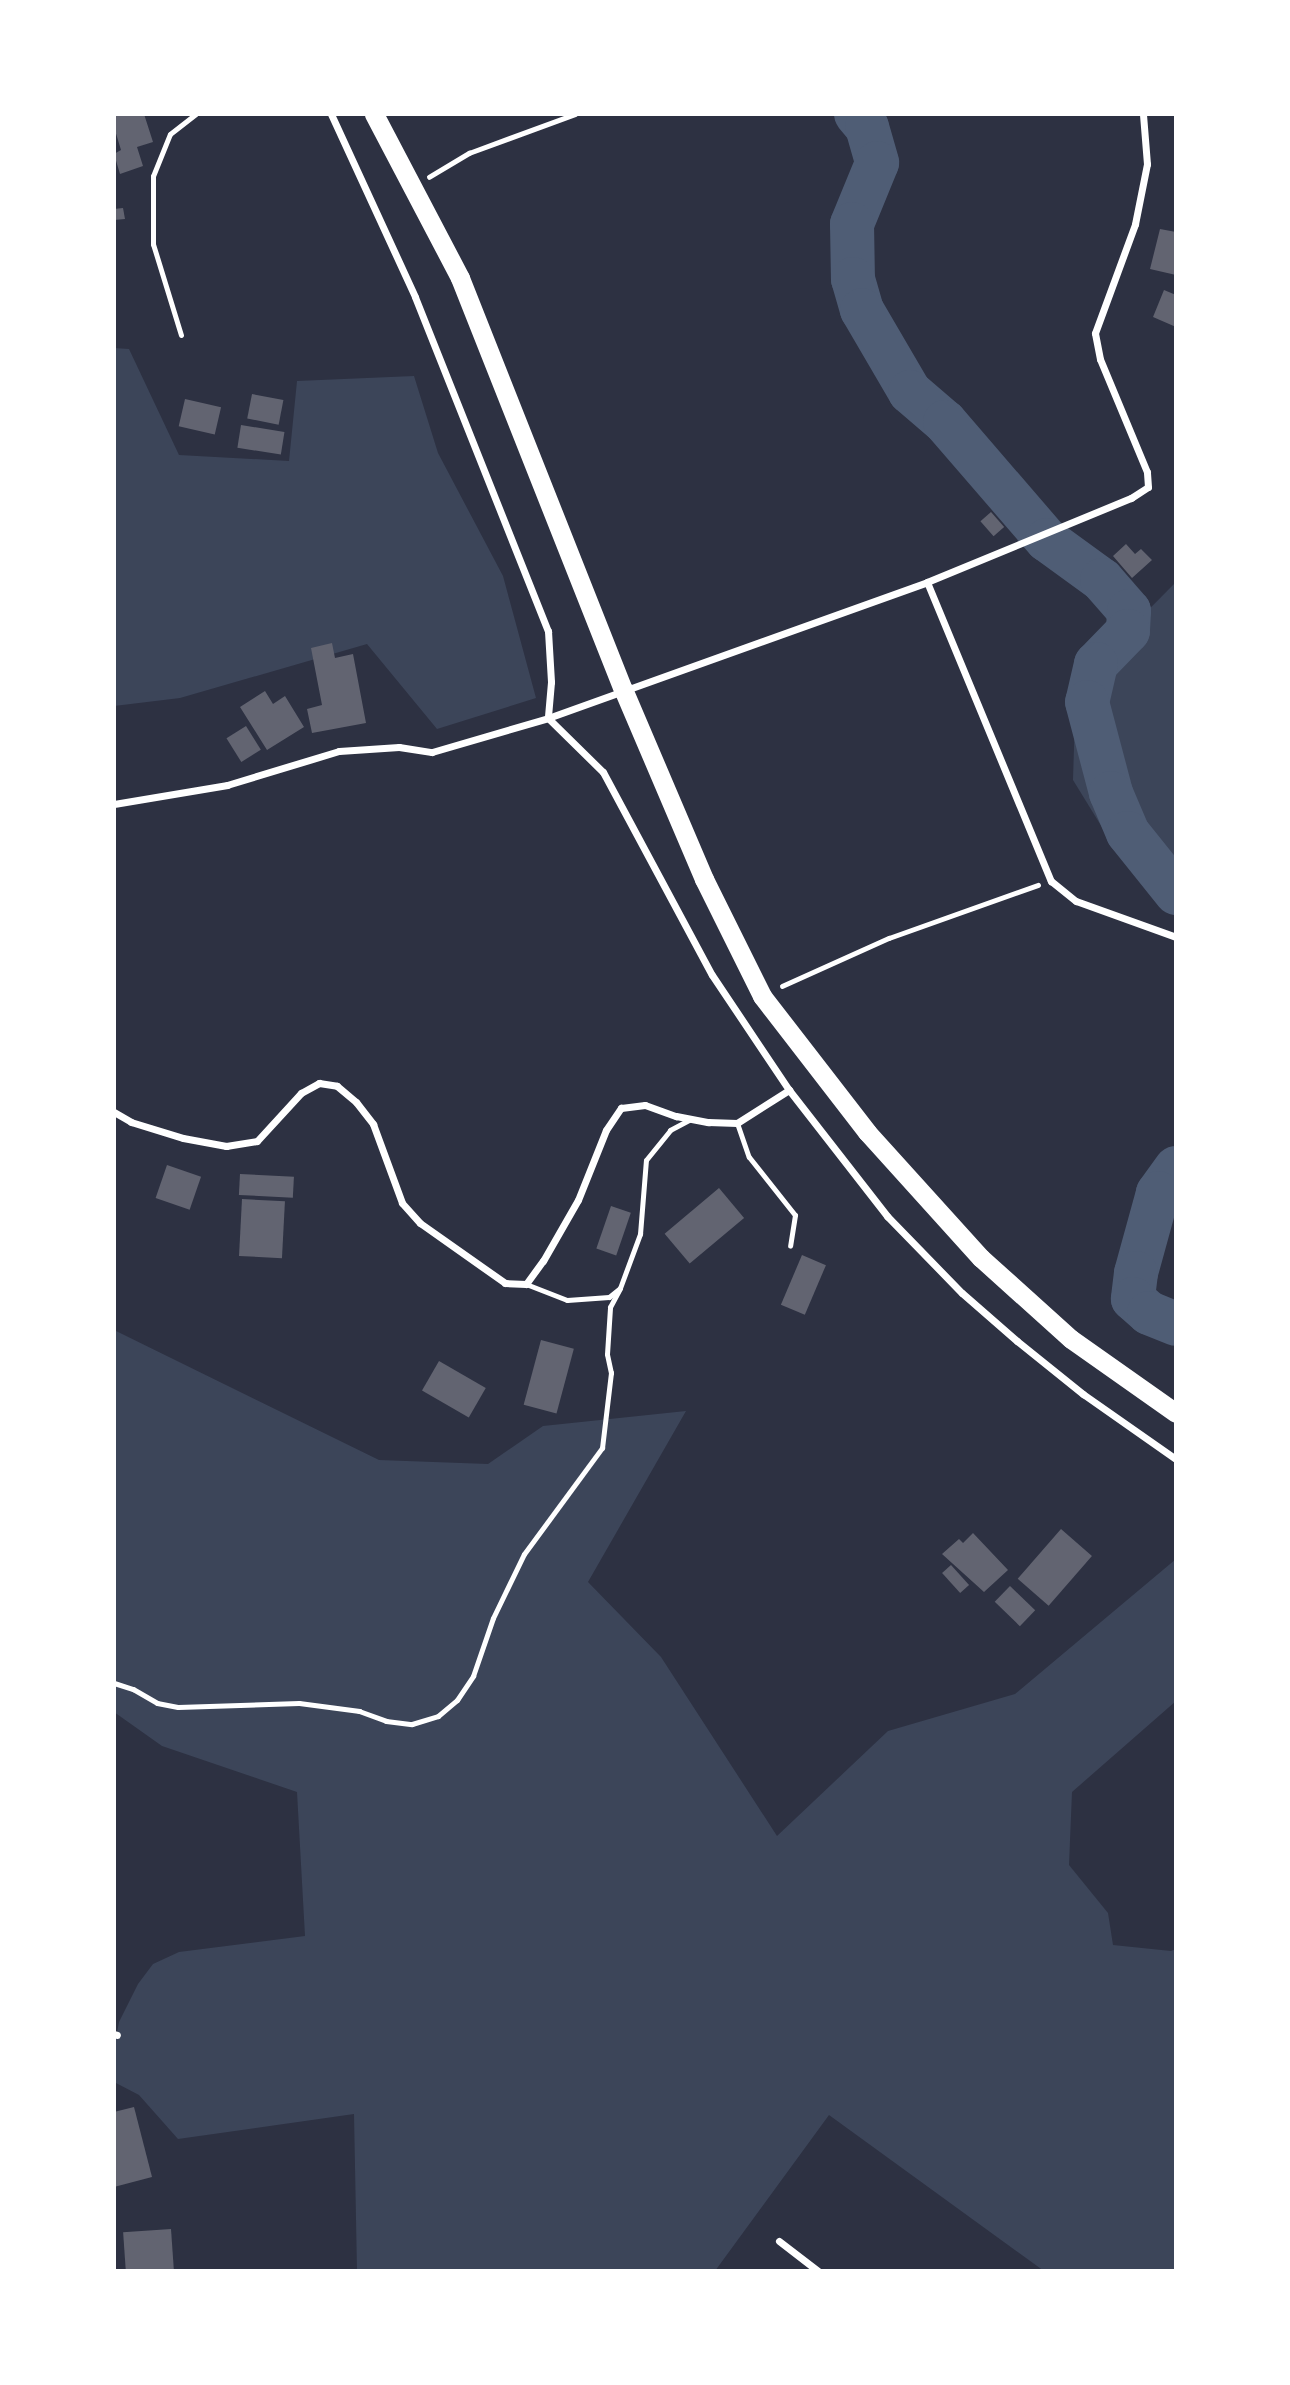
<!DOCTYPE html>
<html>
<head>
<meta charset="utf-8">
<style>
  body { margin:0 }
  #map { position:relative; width:1290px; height:2385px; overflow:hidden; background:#2d3142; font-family:"Archivo Narrow",sans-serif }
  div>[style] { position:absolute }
  .green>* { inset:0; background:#3c4559 }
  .river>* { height:44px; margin:-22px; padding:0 22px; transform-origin:22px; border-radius:22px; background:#4f5d75 }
  .building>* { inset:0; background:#626471; transform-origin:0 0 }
  .path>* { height:4.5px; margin:-2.25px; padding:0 2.25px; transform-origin:2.25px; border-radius:2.25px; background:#fff }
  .service>* { height:5px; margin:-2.5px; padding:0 2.5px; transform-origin:2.5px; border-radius:2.5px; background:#fff }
  .minor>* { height:7px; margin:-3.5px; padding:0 3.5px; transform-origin:3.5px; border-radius:3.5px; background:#fff }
  .trunk>* { height:19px; margin:-9.5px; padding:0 9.5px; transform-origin:9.5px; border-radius:9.5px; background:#fff }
  span { translate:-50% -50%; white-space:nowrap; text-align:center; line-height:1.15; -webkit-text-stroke:7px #fff; paint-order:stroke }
  .frame { position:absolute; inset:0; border:116px solid #fff; pointer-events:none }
</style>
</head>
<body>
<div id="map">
  <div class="green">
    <div style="clip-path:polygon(114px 348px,129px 349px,179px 455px,289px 461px,297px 381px,414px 376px,438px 453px,503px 576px,536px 698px,437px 729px,367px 644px,180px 698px,114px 706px)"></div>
    <div style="clip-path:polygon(1176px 582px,1176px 909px,1159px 906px,1119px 855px,1073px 780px,1076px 683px)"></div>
    <div style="clip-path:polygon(114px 1330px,379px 1460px,488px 1464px,543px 1426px,686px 1411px,588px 1582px,661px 1657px,777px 1836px,888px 1731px,1015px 1694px,1176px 1559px,1176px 1701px,1072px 1792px,1069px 1865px,1108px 1913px,1113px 1945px,1171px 1951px,1176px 1949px,1176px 2271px,1044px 2271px,829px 2115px,715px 2271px,357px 2271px,354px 2114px,178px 2139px,139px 2095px,114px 2082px,114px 2048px,119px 2022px,138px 1984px,153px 1964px,179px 1952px,305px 1936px,297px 1792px,162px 1746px,114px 1712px)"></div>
  </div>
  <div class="river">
    <div style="left:856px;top:114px;width:17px;rotate:50deg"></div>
    <div style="left:867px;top:127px;width:37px;rotate:74deg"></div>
    <div style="left:877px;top:163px;width:66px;rotate:112.3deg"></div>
    <div style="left:852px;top:224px;width:55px;rotate:89deg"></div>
    <div style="left:853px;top:279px;width:32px;rotate:74deg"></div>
    <div style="left:862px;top:310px;width:95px;rotate:59.7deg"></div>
    <div style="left:910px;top:392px;width:46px;rotate:40.6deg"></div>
    <div style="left:945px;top:422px;width:156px;rotate:49.2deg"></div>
    <div style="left:1047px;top:540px;width:68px;rotate:36deg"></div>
    <div style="left:1102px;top:580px;width:41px;rotate:48.9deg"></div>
    <div style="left:1129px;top:611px;width:20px;rotate:93deg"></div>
    <div style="left:1128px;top:631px;width:46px;rotate:134.1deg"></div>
    <div style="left:1096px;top:664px;width:39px;rotate:103deg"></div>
    <div style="left:1087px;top:702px;width:94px;rotate:75.2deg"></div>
    <div style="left:1111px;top:793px;width:43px;rotate:67deg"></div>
    <div style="left:1128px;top:833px;width:77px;rotate:51.3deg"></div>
    <div style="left:1176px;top:1168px;width:31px;rotate:126deg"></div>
    <div style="left:1158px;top:1193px;width:83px;rotate:105.4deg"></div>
    <div style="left:1136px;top:1273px;width:26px;rotate:97deg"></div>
    <div style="left:1133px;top:1299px;width:21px;rotate:41deg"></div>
    <div style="left:1149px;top:1313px;width:29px;rotate:22deg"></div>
  </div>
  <div class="building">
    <div style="clip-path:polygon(114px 114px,144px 114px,153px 142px,137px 147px,143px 166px,120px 174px,114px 154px,121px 150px,114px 127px)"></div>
    <div style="clip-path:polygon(123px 208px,125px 219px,114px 220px,114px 209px)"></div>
    <div style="clip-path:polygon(1160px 229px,1176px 232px,1176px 275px,1150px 269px)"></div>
    <div style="clip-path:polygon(1164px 290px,1176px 295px,1176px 327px,1153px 317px)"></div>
    <div style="left:252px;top:394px;width:32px;height:25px;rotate:11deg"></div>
    <div style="left:185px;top:399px;width:37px;height:28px;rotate:13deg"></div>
    <div style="left:241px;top:425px;width:44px;height:23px;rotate:9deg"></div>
    <div style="left:991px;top:512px;width:20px;height:14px;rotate:49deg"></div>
    <div style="clip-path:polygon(1126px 544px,1135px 554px,1141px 549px,1152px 560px,1132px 578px,1113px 556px)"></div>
    <div style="clip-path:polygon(332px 643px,335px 658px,353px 654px,366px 723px,312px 733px,307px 709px,322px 705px,311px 648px)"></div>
    <div style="clip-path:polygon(265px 691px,273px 704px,285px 696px,304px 727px,267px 750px,240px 707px)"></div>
    <div style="left:246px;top:726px;width:28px;height:23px;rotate:58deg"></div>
    <div style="left:167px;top:1165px;width:36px;height:35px;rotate:19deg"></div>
    <div style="left:240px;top:1174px;width:54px;height:21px;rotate:3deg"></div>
    <div style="left:719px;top:1188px;width:39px;height:71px;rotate:50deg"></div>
    <div style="left:242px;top:1199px;width:43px;height:57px;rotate:3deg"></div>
    <div style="left:611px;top:1206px;width:21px;height:45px;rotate:19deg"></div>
    <div style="left:802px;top:1255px;width:26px;height:54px;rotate:23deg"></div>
    <div style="left:541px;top:1340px;width:34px;height:67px;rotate:15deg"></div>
    <div style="left:439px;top:1361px;width:54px;height:34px;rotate:30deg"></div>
    <div style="left:1061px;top:1529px;width:41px;height:66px;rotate:41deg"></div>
    <div style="clip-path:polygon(973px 1533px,1008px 1570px,984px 1592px,942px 1554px,959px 1539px,963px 1543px)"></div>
    <div style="left:951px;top:1565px;width:27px;height:12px;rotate:48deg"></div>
    <div style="left:1010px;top:1586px;width:35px;height:22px;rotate:44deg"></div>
    <div style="clip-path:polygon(134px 2107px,152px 2177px,114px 2187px,114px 2112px)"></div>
    <div style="left:171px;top:2229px;width:42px;height:48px;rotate:86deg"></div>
  </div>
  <div class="path">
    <div style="left:429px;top:177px;width:47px;rotate:-31deg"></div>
    <div style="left:469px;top:153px;width:113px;rotate:-20.2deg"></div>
    <div style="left:782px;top:986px;width:117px;rotate:-24.2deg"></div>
    <div style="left:889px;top:938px;width:158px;rotate:-19.6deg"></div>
  </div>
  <div class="service">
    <div style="left:181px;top:335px;width:95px;rotate:-107.1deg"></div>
    <div style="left:153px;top:244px;width:68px;rotate:-90deg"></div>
    <div style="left:153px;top:176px;width:45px;rotate:-68deg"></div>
    <div style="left:170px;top:134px;width:33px;rotate:-38deg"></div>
    <div style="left:737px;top:1123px;width:36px;rotate:71deg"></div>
    <div style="left:749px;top:1157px;width:74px;rotate:51.6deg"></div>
    <div style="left:795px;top:1215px;width:31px;rotate:99deg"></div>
    <div style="left:526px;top:1284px;width:44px;rotate:21.3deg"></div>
    <div style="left:567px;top:1300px;width:42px;rotate:-4.1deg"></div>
    <div style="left:609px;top:1297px;width:14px;rotate:-39deg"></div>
    <div style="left:620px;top:1288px;width:58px;rotate:-69.7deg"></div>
    <div style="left:640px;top:1234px;width:74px;rotate:-85.4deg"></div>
    <div style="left:646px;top:1160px;width:38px;rotate:-51deg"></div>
    <div style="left:670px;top:1130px;width:24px;rotate:-28deg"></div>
    <div style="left:114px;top:1683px;width:20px;rotate:18deg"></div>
    <div style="left:133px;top:1689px;width:28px;rotate:30deg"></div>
    <div style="left:157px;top:1703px;width:21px;rotate:11deg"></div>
    <div style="left:178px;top:1707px;width:121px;rotate:-1.9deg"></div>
    <div style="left:299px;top:1703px;width:61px;rotate:7.6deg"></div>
    <div style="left:359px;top:1711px;width:29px;rotate:20deg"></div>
    <div style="left:386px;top:1721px;width:26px;rotate:7deg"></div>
    <div style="left:412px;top:1724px;width:27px;rotate:-17deg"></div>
    <div style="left:438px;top:1716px;width:25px;rotate:-40deg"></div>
    <div style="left:457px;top:1700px;width:29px;rotate:-56deg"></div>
    <div style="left:473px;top:1676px;width:61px;rotate:-71deg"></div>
    <div style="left:493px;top:1618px;width:71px;rotate:-64.2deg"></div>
    <div style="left:524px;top:1554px;width:132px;rotate:-53.7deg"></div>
    <div style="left:602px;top:1448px;width:76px;rotate:-83.2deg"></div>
    <div style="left:611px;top:1373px;width:19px;rotate:-102deg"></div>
    <div style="left:607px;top:1354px;width:47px;rotate:-86.3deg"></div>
    <div style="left:610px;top:1307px;width:21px;rotate:-62deg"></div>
  </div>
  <div class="minor">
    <div style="left:331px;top:114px;width:201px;rotate:65.3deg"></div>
    <div style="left:415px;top:297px;width:360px;rotate:68.3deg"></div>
    <div style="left:548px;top:631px;width:51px;rotate:86.6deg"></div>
    <div style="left:551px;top:682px;width:36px;rotate:95deg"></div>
    <div style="left:548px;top:718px;width:77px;rotate:44.5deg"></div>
    <div style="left:603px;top:772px;width:230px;rotate:61.8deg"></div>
    <div style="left:712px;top:975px;width:138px;rotate:56.2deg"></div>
    <div style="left:789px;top:1090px;width:160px;rotate:52.1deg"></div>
    <div style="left:887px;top:1216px;width:107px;rotate:45.8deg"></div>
    <div style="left:962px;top:1293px;width:73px;rotate:41.1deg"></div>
    <div style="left:1017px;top:1341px;width:85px;rotate:38.8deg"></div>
    <div style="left:1083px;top:1394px;width:113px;rotate:35deg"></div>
    <div style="left:927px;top:582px;width:324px;rotate:67.5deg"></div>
    <div style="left:1051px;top:881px;width:32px;rotate:39deg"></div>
    <div style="left:1076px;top:901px;width:106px;rotate:19.8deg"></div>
    <div style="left:114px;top:804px;width:115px;rotate:-9.5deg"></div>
    <div style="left:227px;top:785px;width:117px;rotate:-16.9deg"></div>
    <div style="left:339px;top:751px;width:60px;rotate:-3.8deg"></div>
    <div style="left:399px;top:747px;width:33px;rotate:9deg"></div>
    <div style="left:432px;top:752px;width:121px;rotate:-16.3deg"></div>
    <div style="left:548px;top:718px;width:403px;rotate:-19.7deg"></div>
    <div style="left:927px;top:582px;width:221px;rotate:-22.4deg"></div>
    <div style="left:1131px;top:498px;width:20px;rotate:-33deg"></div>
    <div style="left:1148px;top:487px;width:15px;rotate:-94deg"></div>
    <div style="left:1147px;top:472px;width:122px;rotate:-112.6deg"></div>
    <div style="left:1100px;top:359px;width:26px;rotate:-101deg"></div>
    <div style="left:1095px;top:333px;width:116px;rotate:-69.8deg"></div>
    <div style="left:1135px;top:224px;width:61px;rotate:-78.7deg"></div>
    <div style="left:1147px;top:164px;width:50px;rotate:-94.6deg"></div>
    <div style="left:114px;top:1112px;width:20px;rotate:30deg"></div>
    <div style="left:131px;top:1122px;width:54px;rotate:17.1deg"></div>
    <div style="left:183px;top:1138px;width:44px;rotate:10.5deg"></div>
    <div style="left:226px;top:1146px;width:31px;rotate:-9deg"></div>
    <div style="left:257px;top:1141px;width:65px;rotate:-47.5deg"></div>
    <div style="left:301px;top:1093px;width:21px;rotate:-29deg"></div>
    <div style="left:319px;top:1083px;width:18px;rotate:9deg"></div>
    <div style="left:337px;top:1086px;width:25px;rotate:40deg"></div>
    <div style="left:356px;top:1102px;width:28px;rotate:52deg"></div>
    <div style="left:373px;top:1124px;width:84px;rotate:69.8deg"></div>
    <div style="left:402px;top:1203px;width:27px;rotate:48deg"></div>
    <div style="left:420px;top:1223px;width:104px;rotate:35.2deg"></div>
    <div style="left:505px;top:1283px;width:21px;rotate:3deg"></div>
    <div style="left:526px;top:1284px;width:29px;rotate:-54deg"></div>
    <div style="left:543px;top:1261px;width:70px;rotate:-60.2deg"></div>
    <div style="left:578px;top:1200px;width:75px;rotate:-68.2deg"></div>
    <div style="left:606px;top:1130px;width:27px;rotate:-56deg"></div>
    <div style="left:621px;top:1108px;width:24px;rotate:-7deg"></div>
    <div style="left:645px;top:1105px;width:33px;rotate:20deg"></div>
    <div style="left:676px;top:1116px;width:33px;rotate:11deg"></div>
    <div style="left:708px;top:1122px;width:29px;rotate:2deg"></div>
    <div style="left:737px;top:1123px;width:62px;rotate:-32.4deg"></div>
    <div style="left:114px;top:2034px;width:3px;rotate:18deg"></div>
    <div style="left:779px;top:2241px;width:49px;rotate:37.6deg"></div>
  </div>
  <div class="trunk">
    <div style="left:374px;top:114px;width:185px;rotate:62.3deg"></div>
    <div style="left:460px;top:278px;width:442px;rotate:68.4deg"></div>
    <div style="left:623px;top:689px;width:207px;rotate:66.9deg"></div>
    <div style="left:704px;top:879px;width:131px;rotate:63.6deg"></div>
    <div style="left:762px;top:996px;width:172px;rotate:52.3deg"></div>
    <div style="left:867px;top:1132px;width:170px;rotate:47.9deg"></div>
    <div style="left:981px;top:1258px;width:121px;rotate:42deg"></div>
    <div style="left:1071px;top:1339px;width:128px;rotate:35.2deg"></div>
  </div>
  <div class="frame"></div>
</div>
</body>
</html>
